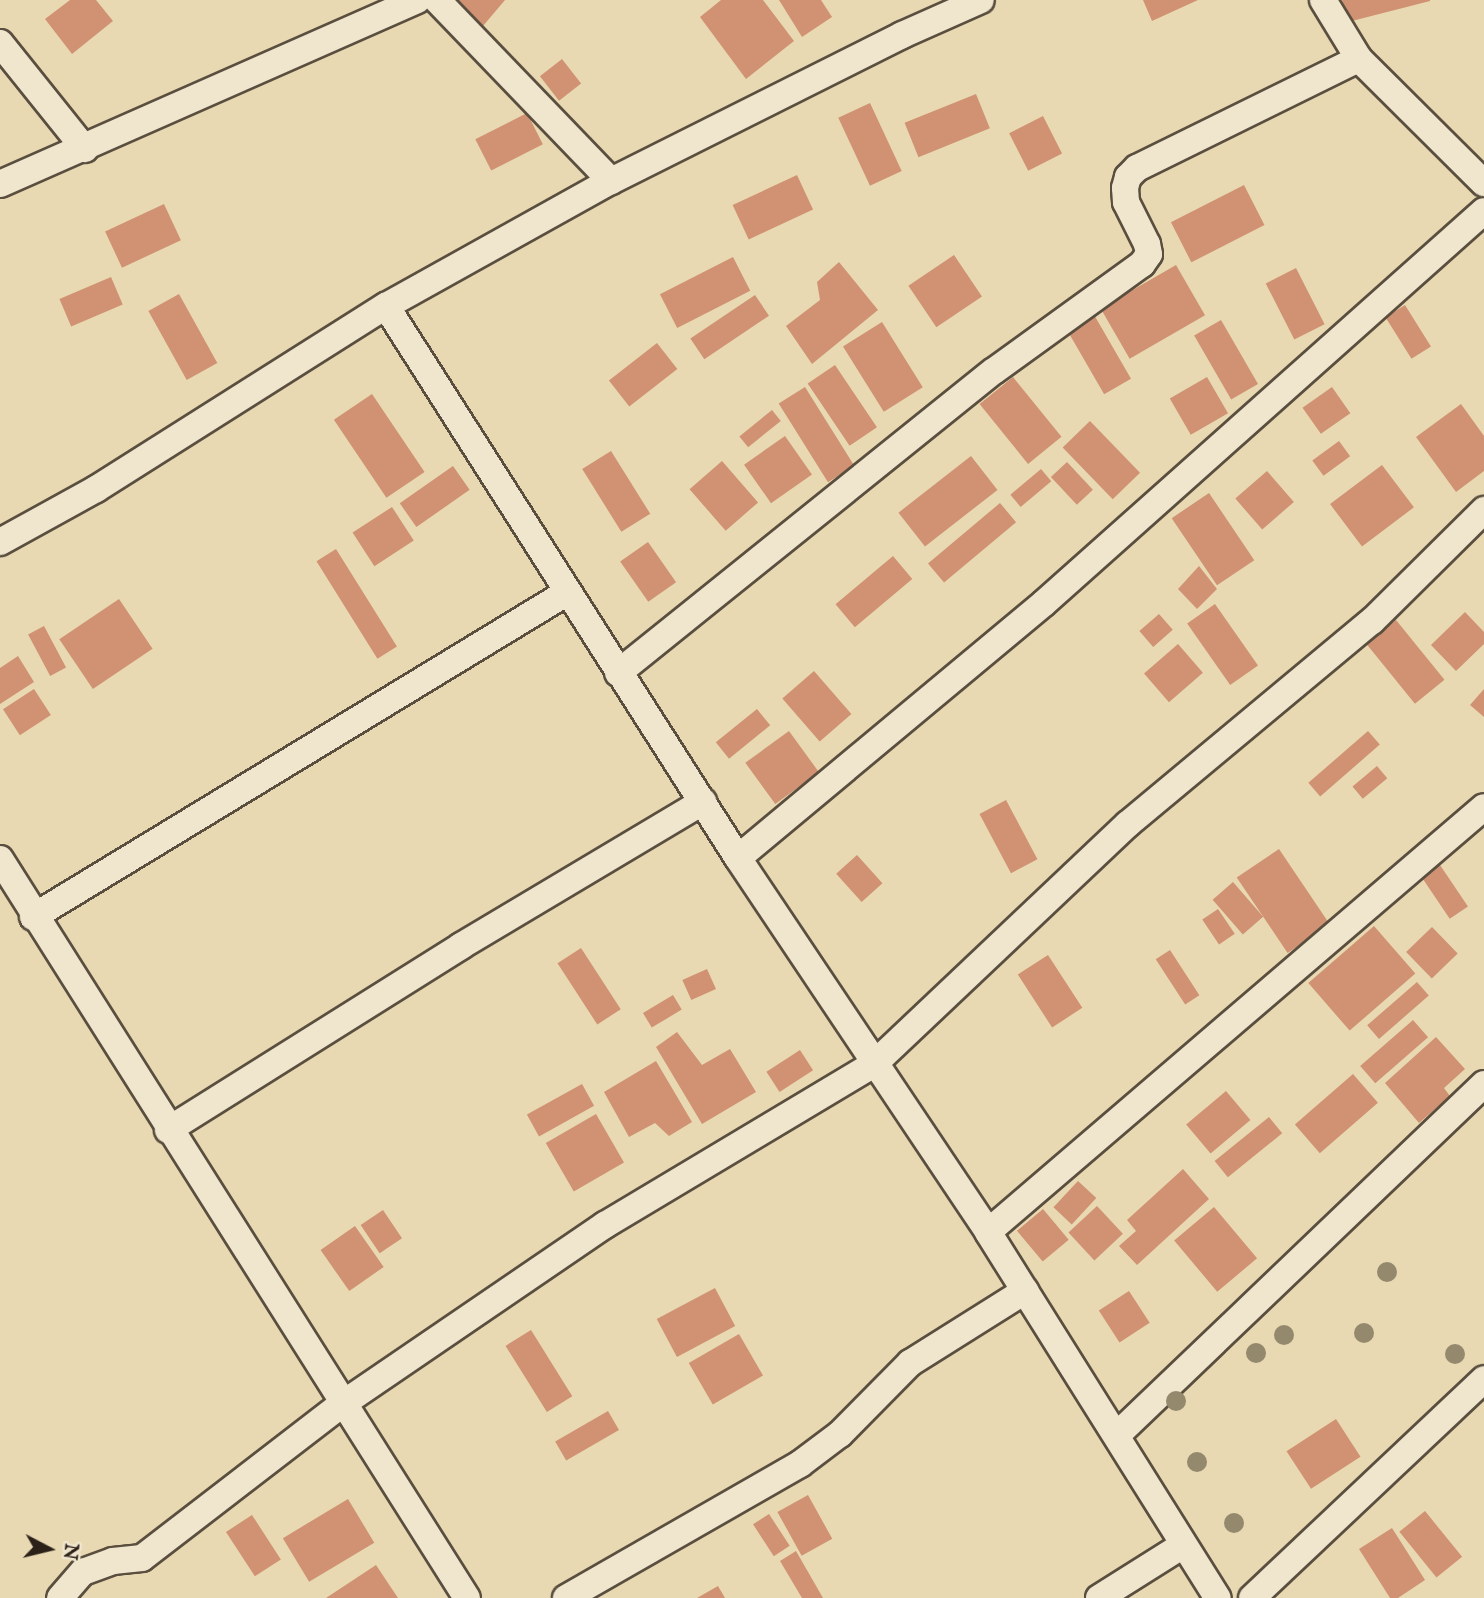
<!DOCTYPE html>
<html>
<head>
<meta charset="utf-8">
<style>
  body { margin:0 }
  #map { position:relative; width:1484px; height:1598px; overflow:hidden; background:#e8d9b3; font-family:"IM FELL English",serif }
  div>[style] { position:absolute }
  .building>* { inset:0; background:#d09272; transform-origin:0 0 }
  .roads { filter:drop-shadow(2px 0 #5a4f3f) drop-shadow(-2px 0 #5a4f3f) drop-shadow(0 2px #5a4f3f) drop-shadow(0 -2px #5a4f3f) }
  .street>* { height:26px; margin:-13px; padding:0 13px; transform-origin:13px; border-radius:13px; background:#f0e6ce }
  .trees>* { width:20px; height:20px; margin:-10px; border-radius:50%; background:#94896d }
  span { translate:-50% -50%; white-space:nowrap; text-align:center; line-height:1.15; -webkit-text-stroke:6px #f0e6ce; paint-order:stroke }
  .north { position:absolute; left:14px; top:1514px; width:70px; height:70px; -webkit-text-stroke:5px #f0e6ce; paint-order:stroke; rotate:97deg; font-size:19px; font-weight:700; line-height:28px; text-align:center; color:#2b2118 }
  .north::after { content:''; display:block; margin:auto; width:24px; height:32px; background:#2b2118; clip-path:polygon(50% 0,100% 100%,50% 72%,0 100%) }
</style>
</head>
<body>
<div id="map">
  <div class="building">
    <div style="clip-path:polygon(70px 0,96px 0,113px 21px,72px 54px,45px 19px)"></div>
    <div style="clip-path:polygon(454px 0,505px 0,483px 26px)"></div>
    <div style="clip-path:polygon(721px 0,763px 0,794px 41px,746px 79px,700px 17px)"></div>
    <div style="clip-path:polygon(779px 0,821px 0,832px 17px,802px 37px)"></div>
    <div style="clip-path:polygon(1143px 0,1198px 0,1152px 21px)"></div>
    <div style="clip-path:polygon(1342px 0,1430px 0,1430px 1px,1348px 22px)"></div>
    <div style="left:562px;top:59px;width:31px;height:28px;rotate:52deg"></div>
    <div style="left:976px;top:94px;width:37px;height:77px;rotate:68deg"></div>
    <div style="left:870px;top:103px;width:75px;height:35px;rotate:65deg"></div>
    <div style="left:527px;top:113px;width:35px;height:58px;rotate:63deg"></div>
    <div style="left:1043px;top:116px;width:42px;height:38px;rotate:63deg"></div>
    <div style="left:797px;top:175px;width:38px;height:71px;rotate:65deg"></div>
    <div style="left:1244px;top:185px;width:45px;height:82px;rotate:63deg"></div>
    <div style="left:164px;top:204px;width:40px;height:65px;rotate:65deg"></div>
    <div style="left:954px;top:255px;width:50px;height:55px;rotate:56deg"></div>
    <div style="left:733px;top:257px;width:38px;height:82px;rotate:63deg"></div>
    <div style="clip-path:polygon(839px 262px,878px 310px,812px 364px,786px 326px,820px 300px,817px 282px)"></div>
    <div style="left:1176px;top:265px;width:58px;height:87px;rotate:60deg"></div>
    <div style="left:1296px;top:268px;width:63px;height:34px;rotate:63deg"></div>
    <div style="left:111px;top:277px;width:30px;height:56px;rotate:67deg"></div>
    <div style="left:179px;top:294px;width:79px;height:35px;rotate:61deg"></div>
    <div style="left:755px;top:295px;width:25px;height:78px;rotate:56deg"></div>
    <div style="left:1405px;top:305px;width:49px;height:23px;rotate:58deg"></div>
    <div style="left:1093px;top:313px;width:76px;height:31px;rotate:60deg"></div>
    <div style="left:1221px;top:320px;width:74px;height:31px;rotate:60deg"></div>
    <div style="left:882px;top:322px;width:77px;height:46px;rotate:58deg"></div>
    <div style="left:657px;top:343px;width:33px;height:61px;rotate:52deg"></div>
    <div style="left:835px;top:365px;width:75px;height:33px;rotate:56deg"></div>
    <div style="left:1013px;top:377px;width:77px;height:43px;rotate:51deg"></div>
    <div style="left:1207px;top:377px;width:42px;height:43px;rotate:60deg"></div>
    <div style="left:805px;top:387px;width:93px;height:31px;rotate:58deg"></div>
    <div style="left:1332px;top:387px;width:32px;height:36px;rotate:55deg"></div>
    <div style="left:372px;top:394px;width:94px;height:46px;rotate:56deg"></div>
    <div style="clip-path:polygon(1461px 404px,1484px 436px,1484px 471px,1456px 492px,1416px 437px)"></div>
    <div style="left:772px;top:410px;width:14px;height:42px;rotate:51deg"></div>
    <div style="left:1090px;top:421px;width:72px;height:38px;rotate:46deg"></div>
    <div style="left:785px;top:436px;width:47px;height:50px;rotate:55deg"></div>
    <div style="left:1339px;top:441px;width:19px;height:33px;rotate:54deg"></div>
    <div style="left:611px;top:451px;width:74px;height:34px;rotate:58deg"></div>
    <div style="left:971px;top:456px;width:43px;height:92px;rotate:52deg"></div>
    <div style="left:722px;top:461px;width:55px;height:43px;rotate:49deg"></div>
    <div style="left:1067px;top:462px;width:38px;height:22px;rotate:47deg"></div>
    <div style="left:1382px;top:465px;width:53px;height:65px;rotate:53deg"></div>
    <div style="left:453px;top:466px;width:29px;height:65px;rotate:55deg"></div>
    <div style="left:1041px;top:469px;width:16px;height:40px;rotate:50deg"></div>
    <div style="left:1267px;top:471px;width:41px;height:42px;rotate:49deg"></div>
    <div style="left:1209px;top:493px;width:81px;height:45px;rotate:56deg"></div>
    <div style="left:1000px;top:503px;width:25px;height:94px;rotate:50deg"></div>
    <div style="left:392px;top:507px;width:40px;height:47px;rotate:57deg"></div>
    <div style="left:648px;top:542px;width:49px;height:34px;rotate:55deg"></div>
    <div style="left:336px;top:549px;width:115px;height:23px;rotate:58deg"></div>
    <div style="left:893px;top:556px;width:30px;height:75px;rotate:50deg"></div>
    <div style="clip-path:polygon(1199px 566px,1217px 589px,1197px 609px,1178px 589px)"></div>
    <div style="left:119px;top:599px;width:60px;height:72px;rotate:56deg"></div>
    <div style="left:1215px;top:604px;width:75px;height:34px;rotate:55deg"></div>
    <div style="clip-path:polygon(1465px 612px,1484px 632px,1484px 644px,1456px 671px,1431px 645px)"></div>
    <div style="left:1159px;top:614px;width:21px;height:26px;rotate:49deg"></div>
    <div style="left:1396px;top:620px;width:77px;height:38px;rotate:51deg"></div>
    <div style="left:44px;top:626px;width:47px;height:18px;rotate:62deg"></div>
    <div style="left:1178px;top:644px;width:38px;height:45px;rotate:49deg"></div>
    <div style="clip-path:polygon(18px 656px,34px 682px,0 704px,0 668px)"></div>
    <div style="left:814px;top:671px;width:57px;height:42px;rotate:49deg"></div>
    <div style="left:34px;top:689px;width:31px;height:37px;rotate:57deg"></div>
    <div style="clip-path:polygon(1484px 689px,1484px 717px,1470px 705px)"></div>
    <div style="left:757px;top:709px;width:21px;height:53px;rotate:51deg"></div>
    <div style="left:789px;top:731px;width:51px;height:54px;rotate:54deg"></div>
    <div style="left:1368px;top:731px;width:18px;height:79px;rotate:49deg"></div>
    <div style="left:1377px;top:766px;width:16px;height:32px;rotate:50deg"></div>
    <div style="left:1006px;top:800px;width:67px;height:30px;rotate:62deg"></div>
    <div style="left:1279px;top:849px;width:91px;height:51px;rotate:56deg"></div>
    <div style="left:857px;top:855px;width:38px;height:28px;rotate:48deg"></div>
    <div style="left:1440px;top:865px;width:50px;height:22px;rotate:56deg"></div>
    <div style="left:1233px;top:882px;width:46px;height:27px;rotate:49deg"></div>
    <div style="left:1218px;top:909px;width:30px;height:19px;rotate:56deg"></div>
    <div style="left:1374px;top:926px;width:63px;height:87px;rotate:49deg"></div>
    <div style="left:1432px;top:927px;width:37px;height:36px;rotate:46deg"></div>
    <div style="left:581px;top:948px;width:73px;height:28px;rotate:57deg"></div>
    <div style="left:1170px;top:950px;width:54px;height:17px;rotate:57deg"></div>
    <div style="left:1048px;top:955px;width:63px;height:36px;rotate:57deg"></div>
    <div style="left:707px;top:969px;width:22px;height:27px;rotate:66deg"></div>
    <div style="left:1417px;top:982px;width:18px;height:66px;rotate:49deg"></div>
    <div style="left:673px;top:995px;width:17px;height:35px;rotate:59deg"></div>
    <div style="left:1413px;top:1020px;width:23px;height:70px;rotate:49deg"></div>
    <div style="clip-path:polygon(677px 1032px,702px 1065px,730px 1049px,756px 1092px,702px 1124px,656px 1047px)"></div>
    <div style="clip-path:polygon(1436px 1037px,1465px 1069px,1444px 1088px,1450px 1096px,1419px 1123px,1385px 1083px)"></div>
    <div style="left:800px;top:1050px;width:24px;height:40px;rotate:57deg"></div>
    <div style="clip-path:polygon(656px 1061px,692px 1122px,669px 1136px,655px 1123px,629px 1137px,604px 1092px)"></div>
    <div style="left:1353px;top:1074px;width:38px;height:77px;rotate:49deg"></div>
    <div style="left:582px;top:1084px;width:25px;height:63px;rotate:61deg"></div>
    <div style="left:1226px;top:1091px;width:38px;height:52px;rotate:50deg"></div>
    <div style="left:596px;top:1114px;width:56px;height:58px;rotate:60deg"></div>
    <div style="left:1269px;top:1117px;width:21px;height:70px;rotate:51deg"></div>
    <div style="clip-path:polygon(1183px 1169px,1209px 1199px,1137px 1265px,1119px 1246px,1136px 1231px,1127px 1220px)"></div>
    <div style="left:1078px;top:1181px;width:25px;height:36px;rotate:43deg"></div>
    <div style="left:1097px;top:1206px;width:38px;height:39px;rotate:47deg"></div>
    <div style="left:1214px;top:1207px;width:67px;height:52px;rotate:50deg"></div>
    <div style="left:1043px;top:1209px;width:40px;height:34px;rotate:50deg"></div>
    <div style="left:383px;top:1210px;width:34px;height:27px;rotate:56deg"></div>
    <div style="left:355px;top:1226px;width:50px;height:42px;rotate:55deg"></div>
    <div style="left:715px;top:1288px;width:43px;height:66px;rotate:62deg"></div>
    <div style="left:1129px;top:1291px;width:38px;height:36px;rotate:57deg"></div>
    <div style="left:531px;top:1330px;width:78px;height:30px;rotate:58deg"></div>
    <div style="left:739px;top:1334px;width:48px;height:58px;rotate:60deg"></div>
    <div style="left:608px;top:1411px;width:22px;height:61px;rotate:60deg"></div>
    <div style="left:1336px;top:1419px;width:45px;height:59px;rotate:57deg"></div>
    <div style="left:808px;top:1495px;width:50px;height:35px;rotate:61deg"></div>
    <div style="left:348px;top:1499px;width:51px;height:76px;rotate:59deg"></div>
    <div style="left:1425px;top:1511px;width:59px;height:33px;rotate:51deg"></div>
    <div style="left:769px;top:1514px;width:38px;height:19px;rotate:57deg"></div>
    <div style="left:252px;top:1515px;width:53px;height:31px;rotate:57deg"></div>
    <div style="clip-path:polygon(1392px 1528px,1425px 1580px,1398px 1598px,1390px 1598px,1359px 1549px)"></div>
    <div style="clip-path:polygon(796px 1551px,823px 1598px,802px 1598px,780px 1561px)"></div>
    <div style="clip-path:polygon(376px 1565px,398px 1598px,326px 1598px)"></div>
    <div style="clip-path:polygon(718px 1586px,725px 1598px,697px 1598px)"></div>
  </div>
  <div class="roads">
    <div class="street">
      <div style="left:437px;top:0;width:251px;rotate:46.1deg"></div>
      <div style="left:1323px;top:0;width:69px;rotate:58.6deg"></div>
      <div style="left:1359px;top:59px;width:176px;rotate:44.8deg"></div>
      <div style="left:0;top:43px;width:136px;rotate:51.3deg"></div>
      <div style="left:0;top:184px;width:456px;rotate:-23.8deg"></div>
      <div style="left:386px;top:306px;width:655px;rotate:57.48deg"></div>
      <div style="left:738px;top:858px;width:450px;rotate:56.2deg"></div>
      <div style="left:988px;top:1232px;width:432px;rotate:57.9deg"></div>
      <div style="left:0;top:542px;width:110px;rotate:-28.9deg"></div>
      <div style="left:96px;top:489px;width:343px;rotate:-32.3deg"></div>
      <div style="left:386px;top:306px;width:257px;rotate:-29.1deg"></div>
      <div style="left:611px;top:181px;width:326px;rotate:-26.6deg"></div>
      <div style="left:902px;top:35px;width:86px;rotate:-23.9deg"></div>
      <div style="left:618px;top:673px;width:482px;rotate:-38.8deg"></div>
      <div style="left:994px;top:371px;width:183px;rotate:-35.9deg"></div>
      <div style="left:1142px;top:264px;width:12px;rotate:-55deg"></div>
      <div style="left:1149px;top:254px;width:10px;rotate:-101deg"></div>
      <div style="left:1147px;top:244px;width:47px;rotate:-116.6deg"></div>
      <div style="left:1126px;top:202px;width:14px;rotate:-94deg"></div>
      <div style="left:1125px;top:188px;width:11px;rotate:-75deg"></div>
      <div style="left:1128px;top:177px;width:13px;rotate:-45deg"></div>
      <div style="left:1137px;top:168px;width:247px;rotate:-26.2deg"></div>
      <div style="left:738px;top:858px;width:398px;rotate:-39.8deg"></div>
      <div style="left:1044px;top:603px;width:589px;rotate:-41.7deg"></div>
      <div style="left:0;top:859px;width:874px;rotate:57.71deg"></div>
      <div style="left:33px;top:917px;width:624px;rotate:-31.29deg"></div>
      <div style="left:168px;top:1130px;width:346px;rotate:-32.1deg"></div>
      <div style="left:461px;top:946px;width:282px;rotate:-30.8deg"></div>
      <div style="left:988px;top:1232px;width:653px;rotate:-40.59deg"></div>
      <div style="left:1117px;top:1435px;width:508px;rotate:-43.72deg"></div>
      <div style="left:60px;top:1598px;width:35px;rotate:-49deg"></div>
      <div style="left:83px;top:1572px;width:32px;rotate:-20deg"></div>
      <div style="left:113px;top:1561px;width:29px;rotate:-6deg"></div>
      <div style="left:142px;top:1558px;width:251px;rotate:-37.6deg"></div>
      <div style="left:341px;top:1405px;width:320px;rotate:-34.3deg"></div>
      <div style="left:605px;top:1225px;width:313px;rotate:-30.9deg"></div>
      <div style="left:874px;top:1064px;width:349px;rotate:-43.4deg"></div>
      <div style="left:1128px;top:824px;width:317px;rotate:-39.8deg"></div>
      <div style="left:1372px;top:621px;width:158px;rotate:-44.7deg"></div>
      <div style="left:566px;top:1598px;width:270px;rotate:-29.8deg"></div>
      <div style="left:800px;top:1464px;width:50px;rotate:-36.9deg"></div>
      <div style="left:840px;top:1434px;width:100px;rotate:-45.4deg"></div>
      <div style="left:910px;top:1363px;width:136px;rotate:-32.1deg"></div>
      <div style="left:1099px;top:1598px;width:99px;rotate:-32.2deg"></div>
      <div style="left:1252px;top:1598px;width:319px;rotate:-43.3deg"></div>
    </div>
  </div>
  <div class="trees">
    <div style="left:1387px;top:1272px"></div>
    <div style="left:1364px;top:1333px"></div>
    <div style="left:1284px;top:1335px"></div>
    <div style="left:1256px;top:1353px"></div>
    <div style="left:1455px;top:1354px"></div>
    <div style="left:1176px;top:1401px"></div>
    <div style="left:1197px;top:1462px"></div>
    <div style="left:1234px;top:1523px"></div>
  </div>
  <div class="north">N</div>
</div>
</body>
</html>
